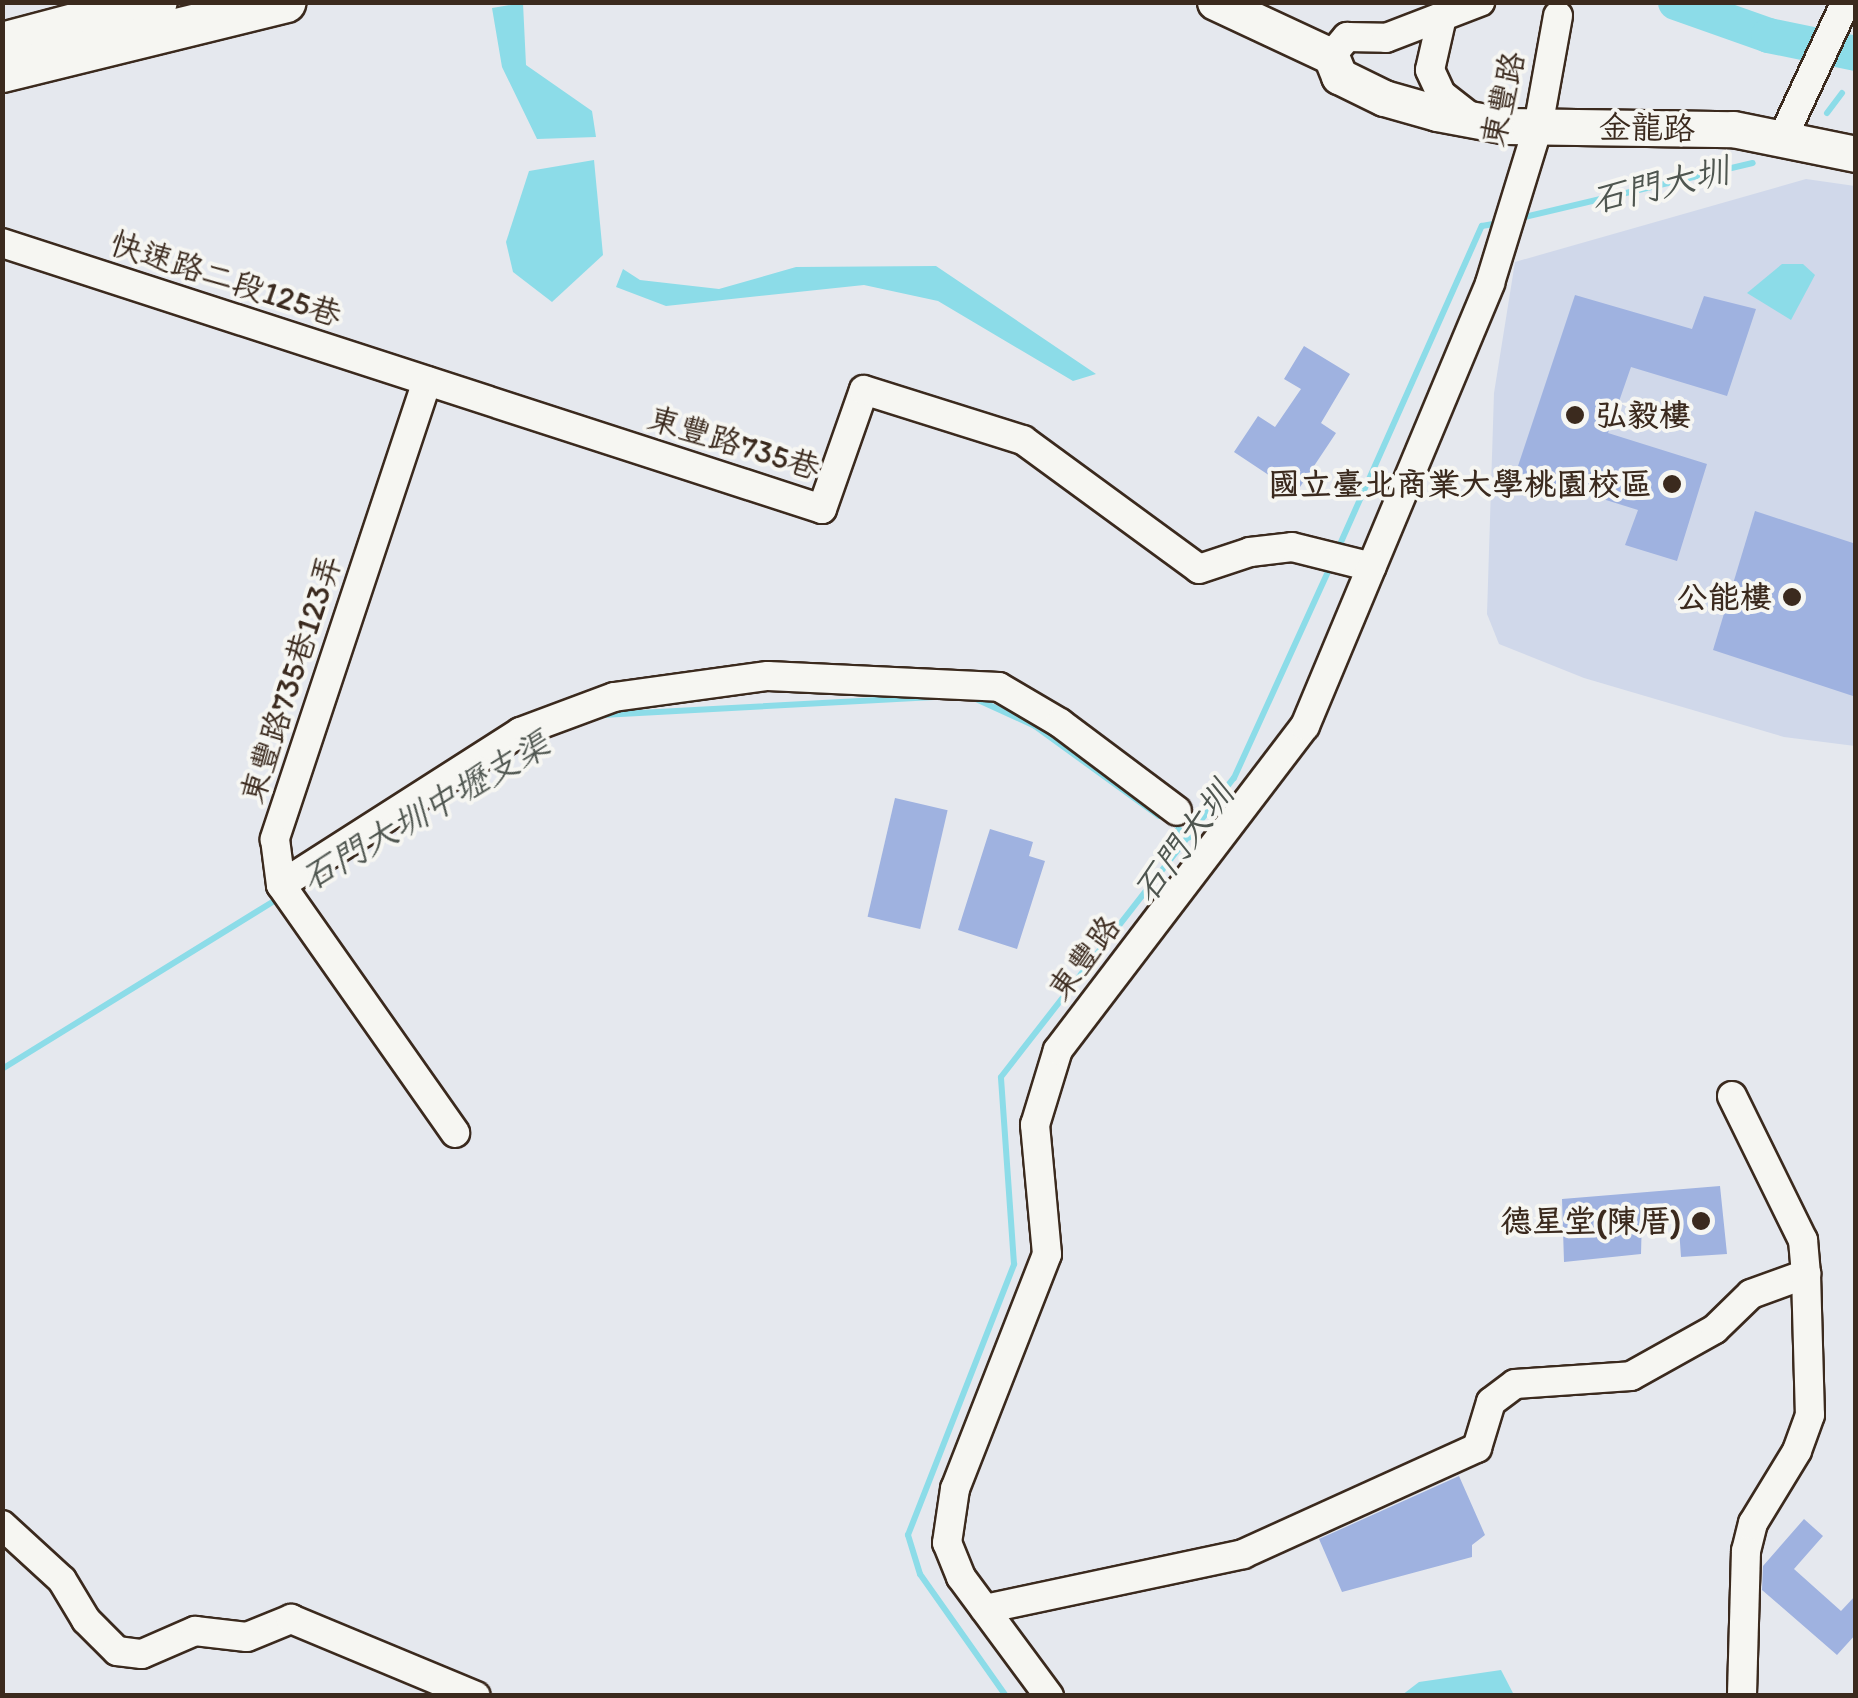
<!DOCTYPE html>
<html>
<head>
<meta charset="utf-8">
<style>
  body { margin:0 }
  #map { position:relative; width:1858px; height:1698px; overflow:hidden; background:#e5e8ee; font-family:Itim,"LXGW WenKai TC",sans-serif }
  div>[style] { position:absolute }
  .built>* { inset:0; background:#d0d8ea }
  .water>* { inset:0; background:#8cdce8 }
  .stream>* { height:6px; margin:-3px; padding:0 3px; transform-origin:3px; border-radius:3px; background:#8cdce8 }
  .river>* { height:35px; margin:-17.5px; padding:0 17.5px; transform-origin:17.5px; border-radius:17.5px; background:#8cdce8 }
  .building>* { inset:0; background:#9fb2e0; transform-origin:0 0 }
  .roads { filter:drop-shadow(2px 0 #3b2a1e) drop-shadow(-2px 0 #3b2a1e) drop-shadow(0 2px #3b2a1e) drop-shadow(0 -2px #3b2a1e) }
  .minor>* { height:28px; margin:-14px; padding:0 14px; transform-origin:14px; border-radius:14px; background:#f6f6f2 }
  .major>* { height:35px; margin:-17.5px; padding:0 17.5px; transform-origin:17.5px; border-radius:17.5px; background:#f6f6f2 }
  .highway>* { height:40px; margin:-20px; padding:0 20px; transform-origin:20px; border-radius:20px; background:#f6f6f2 }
  .dots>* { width:28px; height:28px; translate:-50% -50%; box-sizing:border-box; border:5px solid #f6f6f2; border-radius:50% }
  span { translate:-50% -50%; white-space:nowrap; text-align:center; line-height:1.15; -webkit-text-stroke:8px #f6f6f2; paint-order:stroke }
  .street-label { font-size:32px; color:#3b2a1e }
  .poi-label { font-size:32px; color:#3b2a1e; font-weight:700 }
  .left { translate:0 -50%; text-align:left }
  .right { translate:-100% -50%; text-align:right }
  .water-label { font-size:35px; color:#4f5650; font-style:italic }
  .frame { position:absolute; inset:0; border:5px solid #3b2a1e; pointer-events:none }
</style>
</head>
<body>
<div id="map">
  <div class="built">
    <div style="clip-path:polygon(1806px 179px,1855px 186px,1855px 746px,1784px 737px,1584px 678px,1499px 644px,1487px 614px,1494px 393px,1515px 262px)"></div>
  </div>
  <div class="water">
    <div style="clip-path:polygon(523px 3px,526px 65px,592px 111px,596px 137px,537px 139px,502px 67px,492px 8px)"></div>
    <div style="clip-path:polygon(594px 160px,603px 255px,552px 302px,513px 272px,506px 242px,529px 171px)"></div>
    <div style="clip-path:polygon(1782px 264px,1803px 264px,1815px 275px,1791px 320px,1747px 293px)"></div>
    <div style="clip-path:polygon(936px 266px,1096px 374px,1073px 381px,938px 301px,864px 285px,666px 306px,616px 287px,623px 269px,640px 280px,719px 289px,796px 267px)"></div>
    <div style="clip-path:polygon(1501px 1670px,1514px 1695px,1402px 1695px,1419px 1682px)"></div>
  </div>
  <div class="stream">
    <div style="left:1827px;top:113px;width:25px;rotate:-53deg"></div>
    <div style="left:1520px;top:218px;width:239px;rotate:-13.3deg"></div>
    <div style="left:1337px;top:551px;width:356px;rotate:-66deg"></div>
    <div style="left:1482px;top:226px;width:17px;rotate:-10deg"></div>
    <div style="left:976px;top:699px;width:65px;rotate:24.6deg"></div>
    <div style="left:1035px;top:726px;width:153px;rotate:36deg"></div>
    <div style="left:602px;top:715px;width:337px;rotate:-3.1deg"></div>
    <div style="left:426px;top:808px;width:88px;rotate:-32.4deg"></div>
    <div style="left:1178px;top:829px;width:14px;rotate:36deg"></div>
    <div style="left:2px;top:1069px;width:326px;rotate:-31.7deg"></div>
    <div style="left:1006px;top:1696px;width:149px;rotate:-125.2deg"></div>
    <div style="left:920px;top:1574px;width:41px;rotate:-107.1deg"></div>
    <div style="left:908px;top:1535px;width:291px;rotate:-68.6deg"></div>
    <div style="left:1014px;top:1264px;width:187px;rotate:-94deg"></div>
    <div style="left:1001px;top:1077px;width:379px;rotate:-52.1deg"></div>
    <div style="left:1234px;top:778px;width:236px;rotate:-65.5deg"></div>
  </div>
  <div class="river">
    <div style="left:1675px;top:2px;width:99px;rotate:19.5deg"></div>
    <div style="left:1768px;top:35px;width:90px;rotate:11.6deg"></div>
  </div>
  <div class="building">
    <div style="clip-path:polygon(1575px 295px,1692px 329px,1704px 296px,1756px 309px,1727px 396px,1631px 367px,1608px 433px,1707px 464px,1677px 561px,1625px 545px,1638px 510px,1516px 472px)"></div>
    <div style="clip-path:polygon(1304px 346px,1350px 374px,1321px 423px,1336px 433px,1296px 493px,1234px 452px,1258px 416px,1275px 427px,1301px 389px,1284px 379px)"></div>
    <div style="clip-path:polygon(1755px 511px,1856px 544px,1856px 697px,1713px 650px)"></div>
    <div style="left:895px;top:798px;width:54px;height:122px;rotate:13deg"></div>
    <div style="clip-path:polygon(990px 829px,1033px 842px,1029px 856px,1045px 861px,1017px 949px,958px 930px)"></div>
    <div style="clip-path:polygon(1720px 1186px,1727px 1254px,1681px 1257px,1678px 1214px,1642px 1216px,1641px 1254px,1564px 1262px,1562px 1199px)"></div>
    <div style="clip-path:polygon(1459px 1476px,1485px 1535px,1472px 1545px,1472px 1557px,1342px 1592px,1319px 1539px)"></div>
    <div style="clip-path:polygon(1804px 1519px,1823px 1536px,1794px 1569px,1841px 1611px,1856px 1595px,1856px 1634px,1837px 1655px,1762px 1590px,1763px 1566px)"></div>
  </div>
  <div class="roads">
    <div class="minor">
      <div style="left:1442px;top:17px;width:54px;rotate:102.8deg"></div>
      <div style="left:1430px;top:70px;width:26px;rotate:65deg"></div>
      <div style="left:1441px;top:94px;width:41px;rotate:38deg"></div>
      <div style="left:1331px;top:56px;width:25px;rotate:-50deg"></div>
      <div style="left:1347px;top:37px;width:39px;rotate:1deg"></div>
      <div style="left:1386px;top:38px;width:101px;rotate:-21deg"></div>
      <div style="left:1783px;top:137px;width:149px;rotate:-65deg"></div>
      <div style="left:2px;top:243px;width:862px;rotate:17.97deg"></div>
      <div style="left:822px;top:509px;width:126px;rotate:-70.6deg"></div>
      <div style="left:864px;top:390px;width:167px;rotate:17.5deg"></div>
      <div style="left:1023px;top:440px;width:218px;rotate:36.2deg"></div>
      <div style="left:1199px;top:569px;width:54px;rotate:-18.4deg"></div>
      <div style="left:1250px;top:552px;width:42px;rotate:-6.8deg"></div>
      <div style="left:1292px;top:547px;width:82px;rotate:14deg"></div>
      <div style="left:427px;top:381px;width:483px;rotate:108.4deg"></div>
      <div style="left:275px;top:839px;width:46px;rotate:82.6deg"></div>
      <div style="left:281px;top:885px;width:303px;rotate:54.9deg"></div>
      <div style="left:281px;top:885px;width:284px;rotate:-32.6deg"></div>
      <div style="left:520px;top:732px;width:100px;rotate:-20.4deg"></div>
      <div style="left:614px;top:697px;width:155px;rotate:-7.8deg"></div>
      <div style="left:768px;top:676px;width:231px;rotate:2.7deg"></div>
      <div style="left:999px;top:687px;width:71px;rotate:30.5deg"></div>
      <div style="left:1060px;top:723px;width:146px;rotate:36.9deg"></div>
      <div style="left:1732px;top:1096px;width:161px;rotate:63.8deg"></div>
      <div style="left:1803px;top:1240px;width:34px;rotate:85deg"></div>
      <div style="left:2px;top:1525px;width:81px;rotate:42.5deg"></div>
      <div style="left:62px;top:1580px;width:47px;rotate:59deg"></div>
      <div style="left:86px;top:1620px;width:44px;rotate:45deg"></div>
      <div style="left:117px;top:1651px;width:25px;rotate:7deg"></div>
      <div style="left:142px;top:1654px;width:58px;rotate:-23.5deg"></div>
      <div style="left:195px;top:1631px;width:52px;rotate:6.6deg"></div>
      <div style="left:247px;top:1637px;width:48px;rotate:-22.2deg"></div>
      <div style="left:291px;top:1619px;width:200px;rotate:22.6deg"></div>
      <div style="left:985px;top:1609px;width:264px;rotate:-12deg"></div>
      <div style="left:1243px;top:1554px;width:257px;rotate:-24.4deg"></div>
      <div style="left:1477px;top:1448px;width:48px;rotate:-73.1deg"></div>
      <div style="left:1491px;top:1402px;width:30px;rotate:-37deg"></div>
      <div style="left:1515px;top:1384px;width:116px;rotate:-3.9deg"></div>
      <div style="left:1631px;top:1376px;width:96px;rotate:-29.2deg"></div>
      <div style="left:1715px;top:1329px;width:50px;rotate:-44.2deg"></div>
      <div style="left:1751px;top:1294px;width:59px;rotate:-20deg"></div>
      <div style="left:1806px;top:1274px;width:141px;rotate:88.4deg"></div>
      <div style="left:1810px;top:1415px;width:38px;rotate:110deg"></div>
      <div style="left:1797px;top:1451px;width:84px;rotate:121.4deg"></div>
      <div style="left:1753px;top:1523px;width:29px;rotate:104deg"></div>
      <div style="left:1746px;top:1551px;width:145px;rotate:91.6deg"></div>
      <div style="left:1049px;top:1696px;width:148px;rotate:-126.5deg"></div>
      <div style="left:961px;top:1577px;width:37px;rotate:-112deg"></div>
      <div style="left:947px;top:1543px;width:55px;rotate:-81.6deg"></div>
      <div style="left:955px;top:1489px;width:252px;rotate:-68.6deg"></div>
      <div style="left:1047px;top:1254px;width:130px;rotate:-95.3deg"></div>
      <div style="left:1035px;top:1125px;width:78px;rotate:-73deg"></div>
      <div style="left:1058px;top:1050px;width:407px;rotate:-52.7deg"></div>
      <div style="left:1305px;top:726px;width:480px;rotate:-67.3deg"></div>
      <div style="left:1490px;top:283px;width:163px;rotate:-72.9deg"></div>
      <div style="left:1538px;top:127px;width:113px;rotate:-79.8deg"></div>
    </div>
    <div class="major">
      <div style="left:1215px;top:2px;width:128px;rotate:25deg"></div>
      <div style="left:1331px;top:56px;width:22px;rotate:68deg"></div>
      <div style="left:1339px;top:76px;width:50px;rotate:26.1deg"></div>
      <div style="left:1384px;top:98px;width:55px;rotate:15.8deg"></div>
      <div style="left:1437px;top:113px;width:71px;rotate:10.5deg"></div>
      <div style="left:1507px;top:126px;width:226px;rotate:0.8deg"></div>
      <div style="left:1733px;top:129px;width:126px;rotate:11.5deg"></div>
    </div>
    <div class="highway">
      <div style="left:2px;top:43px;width:160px;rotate:-14.8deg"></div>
      <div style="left:2px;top:72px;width:292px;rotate:-13.8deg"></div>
    </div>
  </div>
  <div class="dots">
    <div style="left:1575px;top:415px;background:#3b2a1e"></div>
    <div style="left:1672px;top:484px;background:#3b2a1e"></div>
    <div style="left:1792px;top:597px;background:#3b2a1e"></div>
    <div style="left:1701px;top:1221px;background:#3b2a1e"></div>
  </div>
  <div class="street-label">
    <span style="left:1503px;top:99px;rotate:-77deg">東豐路</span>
    <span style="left:1647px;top:128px;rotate:1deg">金龍路</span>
    <span style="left:226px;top:279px;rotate:18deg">快速路二段125巷</span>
    <span style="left:734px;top:443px;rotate:17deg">東豐路735巷</span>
    <span style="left:291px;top:679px;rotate:-72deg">東豐路735巷123弄</span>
    <span style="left:1084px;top:958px;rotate:-53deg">東豐路</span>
  </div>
  <div class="poi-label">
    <span class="left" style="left:1595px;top:415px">弘毅樓</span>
    <span class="right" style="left:1652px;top:484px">國立臺北商業大學桃園校區</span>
    <span class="right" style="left:1772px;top:597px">公能樓</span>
    <span class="right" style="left:1681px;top:1221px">德星堂(陳厝)</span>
  </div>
  <div class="water-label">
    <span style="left:1660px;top:185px;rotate:-13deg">石門大圳</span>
    <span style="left:425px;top:811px;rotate:-30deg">石門大圳中壢支渠</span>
    <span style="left:1183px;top:842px;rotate:-53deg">石門大圳</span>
  </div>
  <div class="frame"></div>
</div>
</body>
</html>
